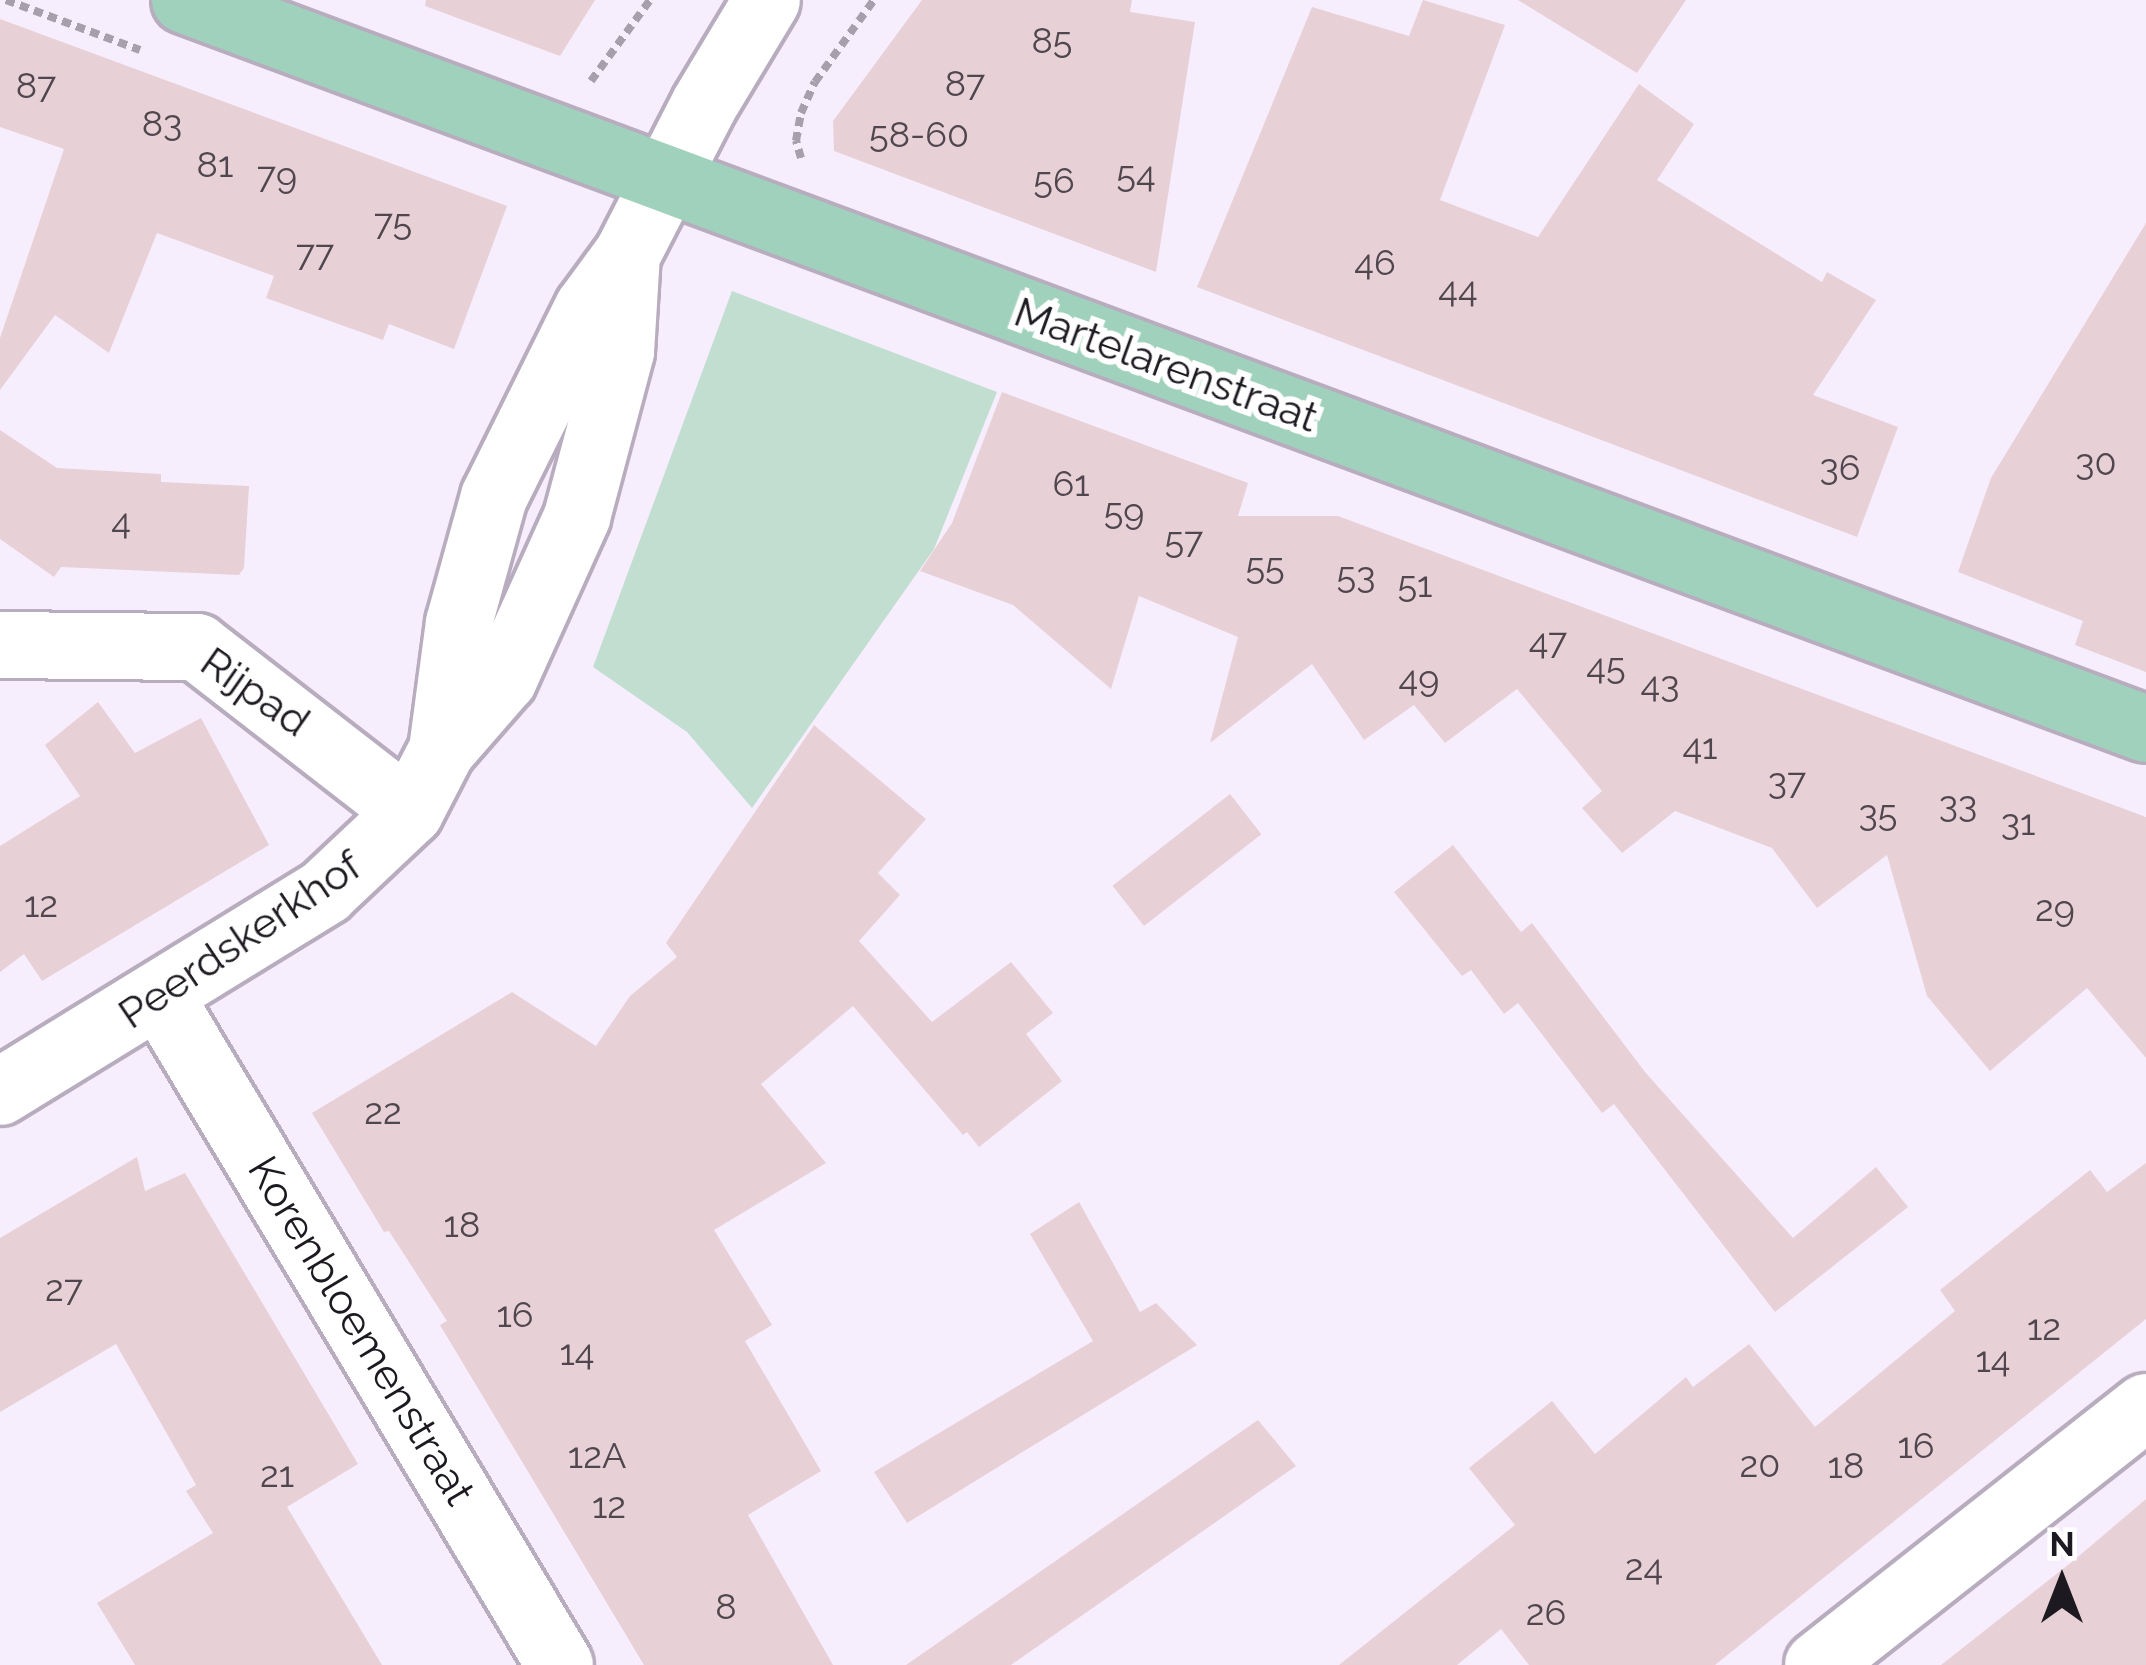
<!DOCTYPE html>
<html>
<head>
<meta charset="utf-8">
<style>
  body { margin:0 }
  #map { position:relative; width:2146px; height:1665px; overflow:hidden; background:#f7eefd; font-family:Raleway,sans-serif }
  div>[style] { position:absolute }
  .green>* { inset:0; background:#c1ded0 }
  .building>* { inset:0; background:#e8d0d7; transform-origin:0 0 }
  .path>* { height:8px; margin-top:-4px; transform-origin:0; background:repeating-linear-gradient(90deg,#a7a0ac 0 9px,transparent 0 15px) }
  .roads { filter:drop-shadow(3px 0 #b8acbf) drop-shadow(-3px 0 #b8acbf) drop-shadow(0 3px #b8acbf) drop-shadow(0 -3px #b8acbf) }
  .minor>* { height:66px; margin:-33px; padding:0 33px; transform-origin:33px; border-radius:33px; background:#fff }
  .major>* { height:66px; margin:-33px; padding:0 33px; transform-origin:33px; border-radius:33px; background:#a0d1bc }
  span { translate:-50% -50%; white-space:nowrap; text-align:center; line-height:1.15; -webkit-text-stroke:12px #fff; paint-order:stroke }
  .number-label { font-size:36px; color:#50474e }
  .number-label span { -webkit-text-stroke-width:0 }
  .street-label { font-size:42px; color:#1d1920 }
  .north { position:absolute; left:2002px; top:1521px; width:120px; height:120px; -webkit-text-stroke:9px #fff; paint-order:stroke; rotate:0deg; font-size:33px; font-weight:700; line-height:48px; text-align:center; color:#1d1920 }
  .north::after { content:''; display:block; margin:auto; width:42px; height:54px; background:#1d1920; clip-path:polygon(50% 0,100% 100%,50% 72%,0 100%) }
</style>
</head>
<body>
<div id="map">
  <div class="green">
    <div style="clip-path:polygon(732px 291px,997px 392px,934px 549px,752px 808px,687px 732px,593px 667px)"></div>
  </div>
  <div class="building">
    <div style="clip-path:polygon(426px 0,595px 0,560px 56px,425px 6px)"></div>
    <div style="clip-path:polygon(922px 0,1132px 0,1130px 12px,1195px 22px,1156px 272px,834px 151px,833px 121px)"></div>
    <div style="clip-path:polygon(1423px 0,1505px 25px,1440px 200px,1538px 237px,1639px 84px,1694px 124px,1657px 180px,1822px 282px,1827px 272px,1876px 300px,1813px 395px,1898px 427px,1857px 537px,1197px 287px,1312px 7px,1409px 36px)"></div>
    <div style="clip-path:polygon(1518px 0,1686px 0,1637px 73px)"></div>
    <div style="clip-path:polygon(0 19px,507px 206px,454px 349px,389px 324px,383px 340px,266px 298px,274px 276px,157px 233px,109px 353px,55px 315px,0 390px,0 338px,64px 149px,0 127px)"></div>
    <div style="clip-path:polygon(2146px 223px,2146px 672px,2075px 645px,2083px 621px,1958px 572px,1991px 478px)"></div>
    <div style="clip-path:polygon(1002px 392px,1248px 483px,1238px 516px,1338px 516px,2146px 817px,2146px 1058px,2087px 988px,1990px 1071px,1927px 996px,1887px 855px,1817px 908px,1772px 848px,1675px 811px,1622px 853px,1582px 808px,1602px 791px,1517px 689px,1445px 743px,1414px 705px,1364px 740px,1312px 664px,1210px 743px,1238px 637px,1139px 596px,1111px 689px,1013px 605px,920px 571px,952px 523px)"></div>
    <div style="clip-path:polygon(0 430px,57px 468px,161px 474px,161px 482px,249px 486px,244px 568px,239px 575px,61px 567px,54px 577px,0 539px)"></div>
    <div style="clip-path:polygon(98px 702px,135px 753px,201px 718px,269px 845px,42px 981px,24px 954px,0 972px,0 846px,80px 796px,45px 745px)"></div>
    <div style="clip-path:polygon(814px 725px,926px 819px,878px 873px,900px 895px,859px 941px,932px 1022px,1011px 962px,1053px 1013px,1026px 1034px,1062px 1081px,979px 1147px,967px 1132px,963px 1135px,853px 1006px,761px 1084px,826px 1163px,714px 1230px,772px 1325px,745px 1341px,821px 1471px,748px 1515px,833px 1665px,644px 1665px,440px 1325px,447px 1321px,389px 1231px,384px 1232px,312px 1113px,512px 992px,596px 1046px,630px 996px,677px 957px,666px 943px)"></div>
    <div style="left:1230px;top:794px;width:51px;height:149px;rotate:52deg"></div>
    <div style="clip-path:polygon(1453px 845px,1521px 932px,1532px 923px,1645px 1072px,1793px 1238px,1876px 1167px,1908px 1207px,1775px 1312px,1614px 1104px,1602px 1113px,1518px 1003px,1504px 1014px,1471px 970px,1462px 976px,1394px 892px)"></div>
    <div style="clip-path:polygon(137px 1157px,145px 1191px,185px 1173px,358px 1464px,287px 1507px,382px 1665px,135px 1665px,97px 1603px,213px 1533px,186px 1491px,196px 1485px,116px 1344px,0 1412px,0 1238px)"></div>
    <div style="clip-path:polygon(2146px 1163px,2146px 1319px,1715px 1665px,1529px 1665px,1501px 1629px,1457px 1665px,1339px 1665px,1515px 1525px,1469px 1468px,1552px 1401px,1595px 1454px,1686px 1377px,1693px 1387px,1749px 1344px,1815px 1427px,1955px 1311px,1940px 1290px,2090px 1170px,2107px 1192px)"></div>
    <div style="clip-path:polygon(1079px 1202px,1140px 1312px,1156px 1303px,1197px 1345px,907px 1523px,874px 1472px,1093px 1341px,1030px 1234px)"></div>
    <div style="clip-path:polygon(1258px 1420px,1296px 1466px,1011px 1665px,906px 1665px)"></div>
    <div style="clip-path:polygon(2146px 1499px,2146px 1665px,1941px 1665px,2073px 1561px)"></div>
  </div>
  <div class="path">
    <div style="left:6px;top:0;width:143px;rotate:20.5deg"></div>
    <div style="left:591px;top:81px;width:100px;rotate:-53.9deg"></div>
    <div style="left:801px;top:158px;width:18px;rotate:-106deg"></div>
    <div style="left:796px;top:141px;width:28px;rotate:-80deg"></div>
    <div style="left:801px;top:113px;width:34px;rotate:-66deg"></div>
    <div style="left:815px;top:82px;width:101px;rotate:-54.3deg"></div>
  </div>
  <div class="roads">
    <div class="minor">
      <div style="left:0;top:645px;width:197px;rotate:0.6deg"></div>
      <div style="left:197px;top:647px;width:269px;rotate:37.8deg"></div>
      <div style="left:442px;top:750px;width:128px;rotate:-82.4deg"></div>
      <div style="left:459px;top:623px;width:131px;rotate:-74.5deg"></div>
      <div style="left:494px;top:497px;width:211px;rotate:-63.6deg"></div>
      <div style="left:588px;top:308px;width:66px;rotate:-53.7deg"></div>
      <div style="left:627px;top:255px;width:169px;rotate:-62.8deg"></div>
      <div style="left:704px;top:105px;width:122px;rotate:-59deg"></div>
      <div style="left:161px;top:998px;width:777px;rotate:59.11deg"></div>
      <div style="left:0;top:1092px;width:382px;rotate:-31.6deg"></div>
      <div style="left:325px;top:892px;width:117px;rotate:-43.3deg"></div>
      <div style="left:410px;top:812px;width:70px;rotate:-62.7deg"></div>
      <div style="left:442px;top:750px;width:94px;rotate:-48.9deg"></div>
      <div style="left:504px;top:679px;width:178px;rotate:-65.7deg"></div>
      <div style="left:577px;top:517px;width:171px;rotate:-75.1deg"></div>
      <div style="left:621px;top:352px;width:97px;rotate:-86.5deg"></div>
      <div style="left:1818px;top:1665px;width:417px;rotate:-38.2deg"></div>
    </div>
    <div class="major">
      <div style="left:185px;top:0;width:2092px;rotate:20.39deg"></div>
    </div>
  </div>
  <div class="number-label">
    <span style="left:1052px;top:41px">85</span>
    <span style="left:965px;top:84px">87</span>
    <span style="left:36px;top:86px">87</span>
    <span style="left:162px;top:124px">83</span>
    <span style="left:919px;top:135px">58-60</span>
    <span style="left:215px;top:165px">81</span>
    <span style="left:1136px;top:175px">54</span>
    <span style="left:277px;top:176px">79</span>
    <span style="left:1054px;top:181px">56</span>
    <span style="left:393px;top:223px">75</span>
    <span style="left:315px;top:254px">77</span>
    <span style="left:1375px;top:263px">46</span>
    <span style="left:1458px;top:290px">44</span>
    <span style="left:2096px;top:463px">30</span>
    <span style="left:1840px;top:468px">36</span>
    <span style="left:1071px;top:484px">61</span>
    <span style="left:1124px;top:512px">59</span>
    <span style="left:121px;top:522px">4</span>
    <span style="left:1184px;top:541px">57</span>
    <span style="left:1265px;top:567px">55</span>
    <span style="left:1356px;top:576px">53</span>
    <span style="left:1415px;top:585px">51</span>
    <span style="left:1548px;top:642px">47</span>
    <span style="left:1606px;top:667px">45</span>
    <span style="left:1419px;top:679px">49</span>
    <span style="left:1660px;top:685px">43</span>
    <span style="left:1700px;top:747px">41</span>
    <span style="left:1787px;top:782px">37</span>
    <span style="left:1958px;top:805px">33</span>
    <span style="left:1878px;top:814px">35</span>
    <span style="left:2018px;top:823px">31</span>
    <span style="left:41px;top:905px">12</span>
    <span style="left:2055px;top:909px">29</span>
    <span style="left:383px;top:1112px">22</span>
    <span style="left:462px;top:1225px">18</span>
    <span style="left:64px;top:1289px">27</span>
    <span style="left:515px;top:1315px">16</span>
    <span style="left:2044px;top:1328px">12</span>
    <span style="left:577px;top:1353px">14</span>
    <span style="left:1993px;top:1360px">14</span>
    <span style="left:1916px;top:1446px">16</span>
    <span style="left:597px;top:1456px">12A</span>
    <span style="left:1760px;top:1465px">20</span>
    <span style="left:1846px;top:1466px">18</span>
    <span style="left:277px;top:1475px">21</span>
    <span style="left:609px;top:1506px">12</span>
    <span style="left:1644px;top:1568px">24</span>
    <span style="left:726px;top:1607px">8</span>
    <span style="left:1546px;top:1613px">26</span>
  </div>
  <div class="street-label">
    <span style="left:1166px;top:365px;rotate:20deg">Martelarenstraat</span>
    <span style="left:255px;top:692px;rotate:35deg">Rijpad</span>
    <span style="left:240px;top:940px;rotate:-34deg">Peerdskerkhof</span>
    <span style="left:361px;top:1331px;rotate:59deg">Korenbloemenstraat</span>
  </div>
  <div class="north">N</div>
</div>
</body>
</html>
